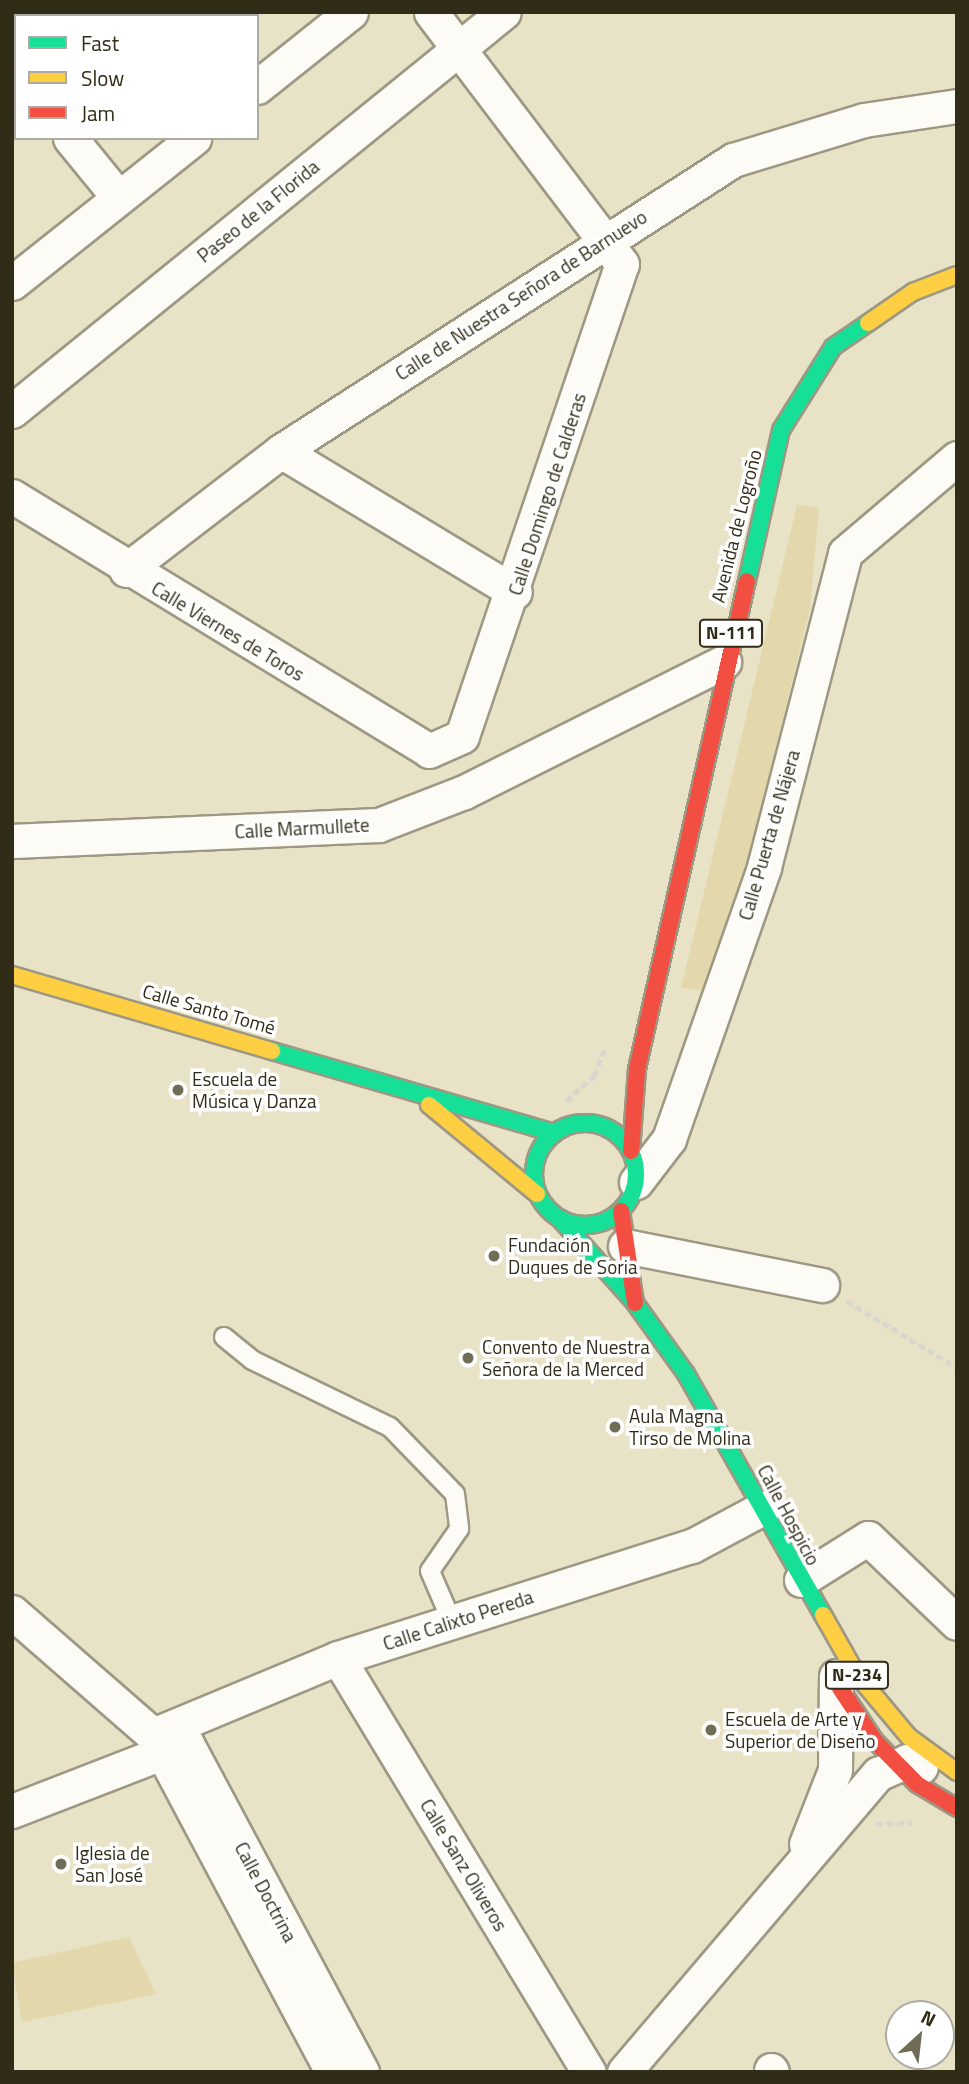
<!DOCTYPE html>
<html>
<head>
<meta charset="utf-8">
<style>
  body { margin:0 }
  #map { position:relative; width:969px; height:2084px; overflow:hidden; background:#e8e2c6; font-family:"Titillium Web",sans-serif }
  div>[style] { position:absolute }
  .green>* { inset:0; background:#e3d8ac }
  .path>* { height:4.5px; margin-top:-2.25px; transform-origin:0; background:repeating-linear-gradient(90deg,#d9d6ce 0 7px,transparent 0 10.5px) }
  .roads { filter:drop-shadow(2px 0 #9d9883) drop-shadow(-2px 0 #9d9883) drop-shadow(0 2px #9d9883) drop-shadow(0 -2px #9d9883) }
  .lane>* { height:18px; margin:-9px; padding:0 9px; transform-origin:9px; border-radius:9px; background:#fcfbf6 }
  .street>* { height:33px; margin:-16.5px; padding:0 16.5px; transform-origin:16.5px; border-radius:16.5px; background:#fcfbf6 }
  .fast>* { height:16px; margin:-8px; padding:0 8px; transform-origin:8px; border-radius:8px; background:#16e098 }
  .fast>.ring { margin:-8px; padding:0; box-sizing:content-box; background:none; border:16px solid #16e098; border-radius:50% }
  .slow>* { height:16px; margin:-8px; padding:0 8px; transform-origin:8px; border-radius:8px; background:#ffcf43 }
  .jam>* { height:16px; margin:-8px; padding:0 8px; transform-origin:8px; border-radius:8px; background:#f24e42 }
  .dots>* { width:19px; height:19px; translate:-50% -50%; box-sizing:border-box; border:4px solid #fff; border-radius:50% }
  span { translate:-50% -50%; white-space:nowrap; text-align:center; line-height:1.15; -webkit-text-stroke:7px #fff; paint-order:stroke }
  .shield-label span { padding:2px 5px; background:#fff; border:2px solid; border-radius:5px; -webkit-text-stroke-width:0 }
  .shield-label { font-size:18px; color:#302c18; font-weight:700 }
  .street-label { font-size:19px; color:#302c18 }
  .poi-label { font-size:19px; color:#302c18 }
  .left { translate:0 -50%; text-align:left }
  .frame { position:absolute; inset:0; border:14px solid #302c18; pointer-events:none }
  .legend { position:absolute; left:14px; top:14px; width:245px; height:126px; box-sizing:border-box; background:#fff; border:2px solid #acaba3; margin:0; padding:9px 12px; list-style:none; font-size:21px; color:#302c18 }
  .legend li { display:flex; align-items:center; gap:14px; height:35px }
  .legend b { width:35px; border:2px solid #acaba3 }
  .north { position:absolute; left:885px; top:2000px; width:70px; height:70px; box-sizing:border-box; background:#fff; border:2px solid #acaba3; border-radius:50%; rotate:27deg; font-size:19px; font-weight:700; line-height:28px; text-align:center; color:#302c18 }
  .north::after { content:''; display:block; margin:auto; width:24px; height:32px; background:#706c55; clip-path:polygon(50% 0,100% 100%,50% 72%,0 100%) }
</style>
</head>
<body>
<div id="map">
  <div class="green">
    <div style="clip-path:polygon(12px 12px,167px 12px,16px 16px,12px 99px)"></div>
    <div style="clip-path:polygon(797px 505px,819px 508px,810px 608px,726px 952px,704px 991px,681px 988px)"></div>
    <div style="clip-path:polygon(129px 1937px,156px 1994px,22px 2022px,12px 1963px)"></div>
  </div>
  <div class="path">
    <div style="left:57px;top:16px;width:5px;rotate:-53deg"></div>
    <div style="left:78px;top:16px;width:6px;rotate:-39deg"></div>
    <div style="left:121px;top:16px;width:6px;rotate:-39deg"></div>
    <div style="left:12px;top:57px;width:8px;rotate:60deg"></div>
    <div style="left:566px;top:1101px;width:38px;rotate:-42deg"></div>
    <div style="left:594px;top:1076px;width:31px;rotate:-69deg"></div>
    <div style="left:847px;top:1301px;width:129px;rotate:31.3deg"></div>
    <div style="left:876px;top:1824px;width:36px;rotate:-2deg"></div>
  </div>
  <div class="roads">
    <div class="lane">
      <div style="left:224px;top:1337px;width:36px;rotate:39deg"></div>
      <div style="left:252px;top:1360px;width:153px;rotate:25.9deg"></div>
      <div style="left:390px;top:1427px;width:93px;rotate:45.9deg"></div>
      <div style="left:455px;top:1494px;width:35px;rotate:83deg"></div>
      <div style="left:459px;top:1529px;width:51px;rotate:124.6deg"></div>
      <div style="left:430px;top:1571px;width:56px;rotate:66.7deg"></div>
    </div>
    <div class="street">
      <div style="left:257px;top:87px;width:120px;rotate:-38.6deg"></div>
      <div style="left:70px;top:138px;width:77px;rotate:50.8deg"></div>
      <div style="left:12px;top:283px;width:233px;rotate:-38.5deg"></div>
      <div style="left:12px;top:411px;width:633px;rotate:-39.04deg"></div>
      <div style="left:281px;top:451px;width:273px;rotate:31.1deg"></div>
      <div style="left:12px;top:496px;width:489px;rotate:31.4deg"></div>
      <div style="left:429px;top:751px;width:36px;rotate:-24deg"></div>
      <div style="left:462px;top:736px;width:498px;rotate:-71.3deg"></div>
      <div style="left:622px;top:264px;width:316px;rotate:-127.2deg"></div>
      <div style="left:126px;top:570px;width:195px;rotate:-37.5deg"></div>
      <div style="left:281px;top:451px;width:538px;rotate:-32.77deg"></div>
      <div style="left:733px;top:160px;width:137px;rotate:-17deg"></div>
      <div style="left:864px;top:120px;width:94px;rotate:-8.6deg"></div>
      <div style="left:12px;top:841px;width:367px;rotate:-2.5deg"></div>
      <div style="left:379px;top:825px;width:91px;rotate:-21.2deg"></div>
      <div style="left:464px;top:792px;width:291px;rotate:-26.6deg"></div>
      <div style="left:636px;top:1182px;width:54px;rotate:-52.5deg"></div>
      <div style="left:669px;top:1139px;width:288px;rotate:-70.7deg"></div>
      <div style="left:764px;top:867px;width:324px;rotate:-75.5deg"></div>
      <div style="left:845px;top:553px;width:147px;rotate:-40.3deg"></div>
      <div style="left:625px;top:1246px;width:201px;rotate:11.2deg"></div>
      <div style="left:801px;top:1580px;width:79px;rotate:-32.1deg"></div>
      <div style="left:868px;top:1538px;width:123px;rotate:43.7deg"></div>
      <div style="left:12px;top:1612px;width:187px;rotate:41.1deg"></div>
      <div style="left:153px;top:1735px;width:382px;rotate:62deg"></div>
      <div style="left:338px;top:1658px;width:484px;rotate:58.8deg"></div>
      <div style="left:153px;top:1735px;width:200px;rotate:-22.6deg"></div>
      <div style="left:338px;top:1658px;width:371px;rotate:-17.6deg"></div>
      <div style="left:692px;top:1546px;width:81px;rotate:-28.2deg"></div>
      <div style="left:153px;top:1735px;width:34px;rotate:12deg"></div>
      <div style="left:186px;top:1742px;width:374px;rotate:61.9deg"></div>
      <div style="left:12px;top:1811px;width:163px;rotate:-21.2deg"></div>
      <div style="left:806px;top:1844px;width:79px;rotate:-68.6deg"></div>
      <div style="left:835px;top:1770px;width:94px;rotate:-89.4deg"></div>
      <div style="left:771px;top:2070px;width:2px;rotate:63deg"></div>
      <div style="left:624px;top:2072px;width:392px;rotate:-49.6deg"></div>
      <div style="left:878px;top:1774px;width:32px;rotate:-24deg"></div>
      <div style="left:907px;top:1761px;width:15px;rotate:23deg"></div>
    </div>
    <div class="fast">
      <div style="left:747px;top:581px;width:155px;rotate:-77.3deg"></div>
      <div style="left:781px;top:430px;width:98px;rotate:-57.9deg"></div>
      <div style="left:833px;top:347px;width:42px;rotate:-34.4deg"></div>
      <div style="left:272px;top:1051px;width:294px;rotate:16.2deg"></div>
      <div class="ring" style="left:534px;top:1123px;width:86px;height:86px"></div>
      <div style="left:560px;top:1219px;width:113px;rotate:48.2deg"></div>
      <div style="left:635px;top:1303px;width:87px;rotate:54.3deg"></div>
      <div style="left:686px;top:1374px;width:277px;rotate:60.4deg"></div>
    </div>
    <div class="slow">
      <div style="left:868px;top:323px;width:55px;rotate:-34.6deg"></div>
      <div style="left:913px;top:292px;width:47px;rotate:-21.1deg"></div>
      <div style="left:12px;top:975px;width:271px;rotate:16.3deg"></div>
      <div style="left:429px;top:1105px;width:140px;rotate:39.5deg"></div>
      <div style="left:823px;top:1615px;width:69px;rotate:60.5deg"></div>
      <div style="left:857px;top:1675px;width:81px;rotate:50deg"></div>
      <div style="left:909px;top:1737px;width:59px;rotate:36.1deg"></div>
    </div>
    <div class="jam">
      <div style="left:631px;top:1151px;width:82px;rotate:-85.8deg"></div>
      <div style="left:637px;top:1069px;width:500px;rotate:-77.3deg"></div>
      <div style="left:621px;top:1211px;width:93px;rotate:81.3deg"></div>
      <div style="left:840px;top:1688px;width:64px;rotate:56.6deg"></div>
      <div style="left:875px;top:1741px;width:60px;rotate:45.7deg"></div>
      <div style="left:917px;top:1784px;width:47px;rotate:31deg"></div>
    </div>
  </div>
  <div class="dots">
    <div style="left:178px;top:1090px;background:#706c55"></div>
    <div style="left:494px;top:1256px;background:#706c55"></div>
    <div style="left:468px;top:1358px;background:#706c55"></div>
    <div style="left:615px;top:1427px;background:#706c55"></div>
    <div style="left:711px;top:1730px;background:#706c55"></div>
    <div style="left:61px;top:1864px;background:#706c55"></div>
  </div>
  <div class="shield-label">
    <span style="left:731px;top:633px">N-111</span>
    <span style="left:857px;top:1675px">N-234</span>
  </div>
  <div class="street-label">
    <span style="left:258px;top:211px;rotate:-39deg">Paseo de la Florida</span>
    <span style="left:521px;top:295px;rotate:-33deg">Calle de Nuestra Señora de Barnuevo</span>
    <span style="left:547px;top:494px;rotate:-72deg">Calle Domingo de Calderas</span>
    <span style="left:736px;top:526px;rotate:-76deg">Avenida de Logroño</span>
    <span style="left:228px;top:631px;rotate:31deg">Calle Viernes de Toros</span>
    <span style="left:302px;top:828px;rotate:-3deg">Calle Marmullete</span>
    <span style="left:769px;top:835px;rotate:-74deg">Calle Puerta de Nájera</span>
    <span style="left:209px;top:1009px;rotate:16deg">Calle Santo Tomé</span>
    <span style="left:789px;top:1515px;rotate:62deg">Calle Hospicio</span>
    <span style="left:458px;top:1620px;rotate:-18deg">Calle Calixto Pereda</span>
    <span style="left:464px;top:1865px;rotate:59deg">Calle Sanz Oliveros</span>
    <span style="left:266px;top:1892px;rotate:62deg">Calle Doctrina</span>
  </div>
  <div class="poi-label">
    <span class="left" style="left:192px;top:1090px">Escuela de<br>Música y Danza</span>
    <span class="left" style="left:508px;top:1256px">Fundación<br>Duques de Soria</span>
    <span class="left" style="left:482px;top:1358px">Convento de Nuestra<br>Señora de la Merced</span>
    <span class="left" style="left:629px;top:1427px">Aula Magna<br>Tirso de Molina</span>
    <span class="left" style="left:725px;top:1730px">Escuela de Arte y<br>Superior de Diseño</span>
    <span class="left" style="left:75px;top:1864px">Iglesia de<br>San José</span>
  </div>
  <div class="frame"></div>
  <ul class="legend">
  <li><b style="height:9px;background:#16e098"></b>Fast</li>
  <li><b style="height:9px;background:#ffcf43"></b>Slow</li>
  <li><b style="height:9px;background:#f24e42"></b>Jam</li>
  </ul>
  <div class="north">N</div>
</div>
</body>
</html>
